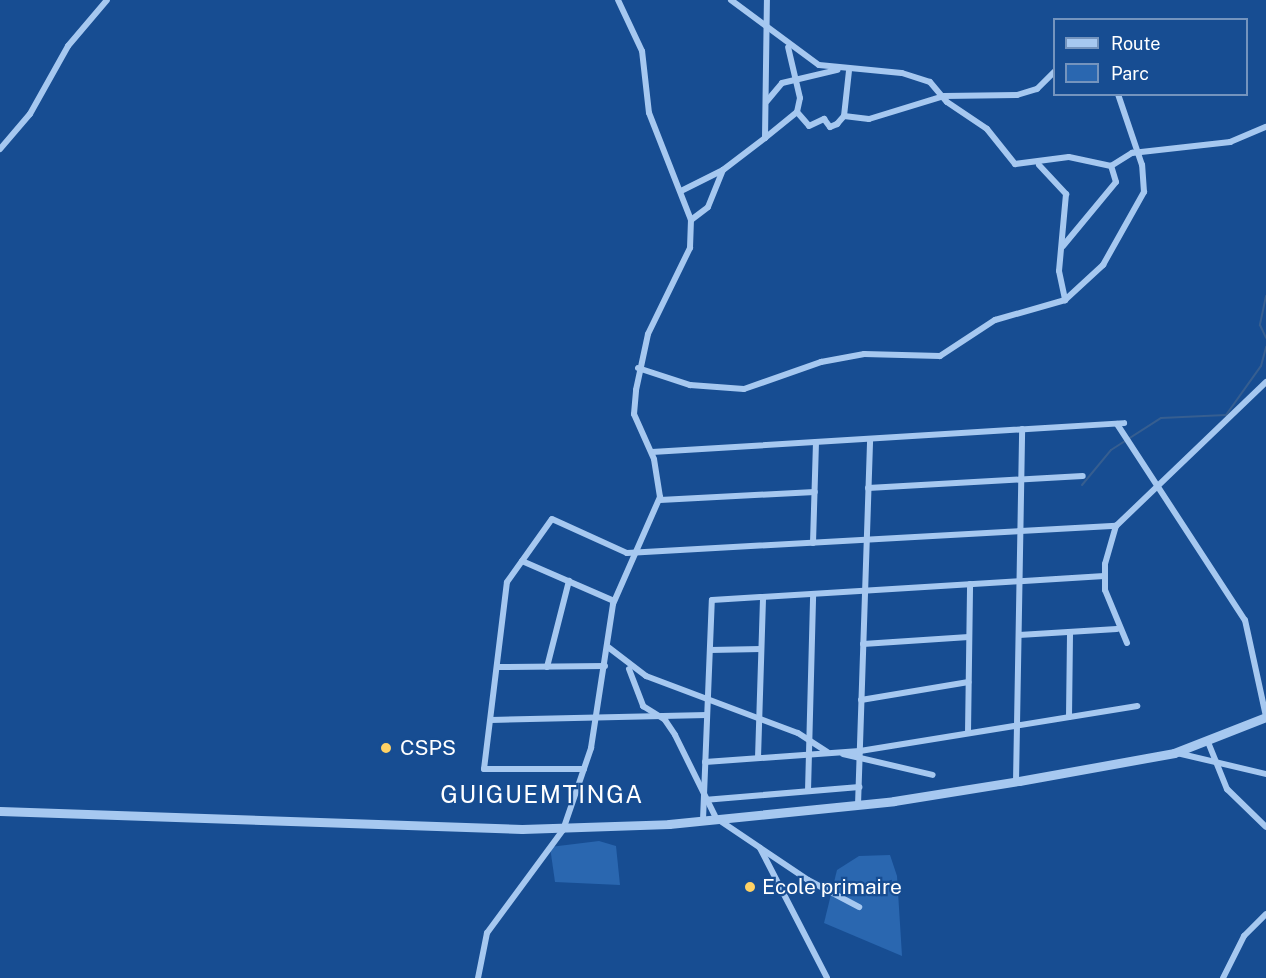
<!DOCTYPE html>
<html>
<head>
<meta charset="utf-8">
<style>
  body { margin:0 }
  #map { position:relative; width:1266px; height:978px; overflow:hidden; background:#174d92; font-family:"Public Sans",sans-serif }
  div>[style] { position:absolute }
  .green>* { inset:0; background:#2a67b0 }
  .stream>* { height:2px; margin:-1px; padding:0 1px; transform-origin:1px; border-radius:1px; background:#365e90 }
  .minor>* { height:6px; margin:-3px; padding:0 3px; transform-origin:3px; border-radius:3px; background:#a6c8f0 }
  .tertiary>* { height:9px; margin:-4.5px; padding:0 4.5px; transform-origin:4.5px; border-radius:4.5px; background:#a6c8f0 }
  .dots>* { width:16px; height:16px; translate:-50% -50%; box-sizing:border-box; border:3px solid #174d92; border-radius:50% }
  span { translate:-50% -50%; white-space:nowrap; text-align:center; line-height:1.15; -webkit-text-stroke:4.5px #174d92; paint-order:stroke }
  .poi-label { font-size:21px; color:#fff }
  .left { translate:0 -50%; text-align:left }
  .quarter-label { font-size:24px; color:#fff; letter-spacing:1.5px }
  .legend { position:absolute; left:1053px; top:18px; width:195px; height:78px; box-sizing:border-box; background:#174d92; border:2px solid #7494be; margin:0; padding:8px 10px; list-style:none; font-size:18px; color:#fff }
  .legend li { display:flex; align-items:center; gap:12px; height:30px }
  .legend b { width:30px; border:2px solid #7494be }
</style>
</head>
<body>
<div id="map">
  <div class="green">
    <div style="clip-path:polygon(599px 841px,616px 846px,620px 885px,555px 882px,550px 847px)"></div>
    <div style="clip-path:polygon(890px 855px,897px 876px,902px 956px,824px 923px,837px 870px,859px 856px)"></div>
  </div>
  <div class="stream">
    <div style="left:1266px;top:296px;width:30px;rotate:102deg"></div>
    <div style="left:1260px;top:325px;width:14px;rotate:65deg"></div>
    <div style="left:1082px;top:485px;width:45px;rotate:-50.4deg"></div>
    <div style="left:1111px;top:450px;width:59px;rotate:-32.6deg"></div>
    <div style="left:1161px;top:418px;width:65px;rotate:-2.6deg"></div>
    <div style="left:1226px;top:415px;width:60px;rotate:-54.5deg"></div>
    <div style="left:1261px;top:366px;width:20px;rotate:-75deg"></div>
  </div>
  <div class="minor">
    <div style="left:731px;top:0;width:109px;rotate:36.5deg"></div>
    <div style="left:819px;top:65px;width:83px;rotate:5.5deg"></div>
    <div style="left:902px;top:73px;width:29px;rotate:18deg"></div>
    <div style="left:930px;top:82px;width:26px;rotate:50deg"></div>
    <div style="left:947px;top:102px;width:48px;rotate:34deg"></div>
    <div style="left:987px;top:129px;width:45px;rotate:51.3deg"></div>
    <div style="left:1015px;top:164px;width:54px;rotate:-7.4deg"></div>
    <div style="left:1069px;top:157px;width:43px;rotate:12.1deg"></div>
    <div style="left:1111px;top:166px;width:25px;rotate:-32deg"></div>
    <div style="left:1132px;top:153px;width:99px;rotate:-6.4deg"></div>
    <div style="left:1230px;top:142px;width:39px;rotate:-23deg"></div>
    <div style="left:767px;top:101px;width:23px;rotate:-50deg"></div>
    <div style="left:782px;top:83px;width:57px;rotate:-13.3deg"></div>
    <div style="left:797px;top:112px;width:18px;rotate:49deg"></div>
    <div style="left:809px;top:126px;width:17px;rotate:-25deg"></div>
    <div style="left:824px;top:119px;width:10px;rotate:53deg"></div>
    <div style="left:830px;top:127px;width:8px;rotate:-23deg"></div>
    <div style="left:837px;top:124px;width:11px;rotate:-49deg"></div>
    <div style="left:844px;top:116px;width:45px;rotate:-83.7deg"></div>
    <div style="left:844px;top:116px;width:25px;rotate:7deg"></div>
    <div style="left:869px;top:119px;width:78px;rotate:-17deg"></div>
    <div style="left:944px;top:96px;width:73px;rotate:-0.8deg"></div>
    <div style="left:1017px;top:95px;width:21px;rotate:-17deg"></div>
    <div style="left:1037px;top:89px;width:24px;rotate:-45deg"></div>
    <div style="left:765px;top:138px;width:41px;rotate:-39.1deg"></div>
    <div style="left:797px;top:112px;width:14px;rotate:-78deg"></div>
    <div style="left:800px;top:98px;width:52px;rotate:-103.2deg"></div>
    <div style="left:0;top:149px;width:46px;rotate:-49.4deg"></div>
    <div style="left:30px;top:114px;width:78px;rotate:-60.8deg"></div>
    <div style="left:68px;top:46px;width:60px;rotate:-49.7deg"></div>
    <div style="left:1039px;top:165px;width:40px;rotate:47deg"></div>
    <div style="left:1066px;top:194px;width:77px;rotate:95.2deg"></div>
    <div style="left:1059px;top:271px;width:30px;rotate:78deg"></div>
    <div style="left:681px;top:191px;width:47px;rotate:-26.6deg"></div>
    <div style="left:691px;top:220px;width:21px;rotate:-37deg"></div>
    <div style="left:708px;top:207px;width:40px;rotate:-68deg"></div>
    <div style="left:723px;top:170px;width:53px;rotate:-37.3deg"></div>
    <div style="left:765px;top:138px;width:138px;rotate:-89.2deg"></div>
    <div style="left:1063px;top:246px;width:83px;rotate:-50.4deg"></div>
    <div style="left:1116px;top:182px;width:17px;rotate:-107deg"></div>
    <div style="left:638px;top:368px;width:55px;rotate:18.1deg"></div>
    <div style="left:690px;top:385px;width:54px;rotate:4.2deg"></div>
    <div style="left:744px;top:389px;width:82px;rotate:-19.3deg"></div>
    <div style="left:821px;top:362px;width:44px;rotate:-10.5deg"></div>
    <div style="left:864px;top:354px;width:76px;rotate:1.5deg"></div>
    <div style="left:940px;top:356px;width:66px;rotate:-33.2deg"></div>
    <div style="left:995px;top:320px;width:73px;rotate:-15.9deg"></div>
    <div style="left:1065px;top:300px;width:52px;rotate:-42.6deg"></div>
    <div style="left:1103px;top:265px;width:84px;rotate:-60.7deg"></div>
    <div style="left:1144px;top:192px;width:27px;rotate:-94deg"></div>
    <div style="left:1142px;top:165px;width:75px;rotate:-108.7deg"></div>
    <div style="left:1117px;top:424px;width:234px;rotate:56.9deg"></div>
    <div style="left:1245px;top:620px;width:98px;rotate:77.7deg"></div>
    <div style="left:652px;top:452px;width:473px;rotate:-3.5deg"></div>
    <div style="left:868px;top:488px;width:215px;rotate:-3.2deg"></div>
    <div style="left:660px;top:500px;width:155px;rotate:-3deg"></div>
    <div style="left:813px;top:543px;width:101px;rotate:-88.3deg"></div>
    <div style="left:522px;top:561px;width:100px;rotate:23.5deg"></div>
    <div style="left:1019px;top:635px;width:98px;rotate:-3.5deg"></div>
    <div style="left:1127px;top:643px;width:57px;rotate:-112.5deg"></div>
    <div style="left:1105px;top:590px;width:26px;rotate:-90deg"></div>
    <div style="left:1105px;top:564px;width:40px;rotate:-74deg"></div>
    <div style="left:1116px;top:526px;width:208px;rotate:-43.8deg"></div>
    <div style="left:863px;top:644px;width:106px;rotate:-3.8deg"></div>
    <div style="left:608px;top:647px;width:48px;rotate:37.3deg"></div>
    <div style="left:646px;top:676px;width:162px;rotate:20.6deg"></div>
    <div style="left:798px;top:733px;width:35px;rotate:33deg"></div>
    <div style="left:710px;top:650px;width:51px;rotate:-1.1deg"></div>
    <div style="left:497px;top:667px;width:108px;rotate:-0.5deg"></div>
    <div style="left:547px;top:667px;width:89px;rotate:-75.7deg"></div>
    <div style="left:629px;top:669px;width:40px;rotate:69deg"></div>
    <div style="left:643px;top:706px;width:26px;rotate:32deg"></div>
    <div style="left:665px;top:720px;width:18px;rotate:56deg"></div>
    <div style="left:675px;top:735px;width:93px;rotate:63.7deg"></div>
    <div style="left:716px;top:818px;width:111px;rotate:34deg"></div>
    <div style="left:808px;top:880px;width:58px;rotate:27.9deg"></div>
    <div style="left:861px;top:700px;width:109px;rotate:-9.5deg"></div>
    <div style="left:1069px;top:717px;width:85px;rotate:-89.3deg"></div>
    <div style="left:491px;top:720px;width:216px;rotate:-1.3deg"></div>
    <div style="left:968px;top:733px;width:149px;rotate:-89.2deg"></div>
    <div style="left:1208px;top:742px;width:51px;rotate:68deg"></div>
    <div style="left:1227px;top:789px;width:54px;rotate:44.3deg"></div>
    <div style="left:1177px;top:753px;width:91px;rotate:13.3deg"></div>
    <div style="left:843px;top:754px;width:92px;rotate:13.1deg"></div>
    <div style="left:758px;top:758px;width:161px;rotate:-88.2deg"></div>
    <div style="left:705px;top:762px;width:155px;rotate:-4.1deg"></div>
    <div style="left:860px;top:751px;width:281px;rotate:-9.2deg"></div>
    <div style="left:584px;top:769px;width:100px;rotate:180deg"></div>
    <div style="left:484px;top:769px;width:188px;rotate:-83deg"></div>
    <div style="left:507px;top:582px;width:77px;rotate:-54.5deg"></div>
    <div style="left:552px;top:519px;width:82px;rotate:24.4deg"></div>
    <div style="left:627px;top:553px;width:490px;rotate:-3.2deg"></div>
    <div style="left:1016px;top:782px;width:353px;rotate:-89deg"></div>
    <div style="left:808px;top:791px;width:197px;rotate:-88.5deg"></div>
    <div style="left:704px;top:800px;width:156px;rotate:-4.8deg"></div>
    <div style="left:858px;top:805px;width:366px;rotate:-88.1deg"></div>
    <div style="left:703px;top:820px;width:220px;rotate:-87.7deg"></div>
    <div style="left:712px;top:600px;width:393px;rotate:-3.5deg"></div>
    <div style="left:760px;top:848px;width:146px;rotate:62.7deg"></div>
    <div style="left:478px;top:978px;width:46px;rotate:-78.7deg"></div>
    <div style="left:487px;top:933px;width:128px;rotate:-53.6deg"></div>
    <div style="left:563px;top:830px;width:87px;rotate:-71.1deg"></div>
    <div style="left:591px;top:748px;width:146px;rotate:-81.3deg"></div>
    <div style="left:613px;top:604px;width:117px;rotate:-66.3deg"></div>
    <div style="left:660px;top:497px;width:38px;rotate:-99deg"></div>
    <div style="left:654px;top:459px;width:49px;rotate:-114deg"></div>
    <div style="left:634px;top:414px;width:24px;rotate:-85deg"></div>
    <div style="left:636px;top:390px;width:57px;rotate:-77.9deg"></div>
    <div style="left:648px;top:334px;width:96px;rotate:-64deg"></div>
    <div style="left:690px;top:248px;width:28px;rotate:-88deg"></div>
    <div style="left:691px;top:220px;width:115px;rotate:-111.4deg"></div>
    <div style="left:649px;top:113px;width:62px;rotate:-96.4deg"></div>
    <div style="left:642px;top:51px;width:56px;rotate:-115.2deg"></div>
    <div style="left:1223px;top:978px;width:47px;rotate:-63.4deg"></div>
    <div style="left:1244px;top:936px;width:31px;rotate:-45deg"></div>
  </div>
  <div class="tertiary">
    <div style="left:0;top:811px;width:522px;rotate:1.97deg"></div>
    <div style="left:522px;top:829px;width:147px;rotate:-1.9deg"></div>
    <div style="left:669px;top:824px;width:226px;rotate:-5.8deg"></div>
    <div style="left:894px;top:801px;width:127px;rotate:-9.1deg"></div>
    <div style="left:1019px;top:781px;width:158px;rotate:-10.2deg"></div>
    <div style="left:1174px;top:753px;width:99px;rotate:-21.4deg"></div>
  </div>
  <div class="dots">
    <div style="left:386px;top:748px;background:#ffd265"></div>
    <div style="left:750px;top:887px;background:#ffd265"></div>
  </div>
  <div class="poi-label">
    <span class="left" style="left:400px;top:748px">CSPS</span>
    <span class="left" style="left:762px;top:887px">Ecole primaire</span>
  </div>
  <div class="quarter-label">
    <span style="left:542px;top:795px">GUIGUEMTINGA</span>
  </div>
  <ul class="legend">
  <li><b style="height:8px;background:#a6c8f0"></b>Route</li>
  <li><b style="height:16px;background:#2a67b0"></b>Parc</li>
  </ul>
</div>
</body>
</html>
